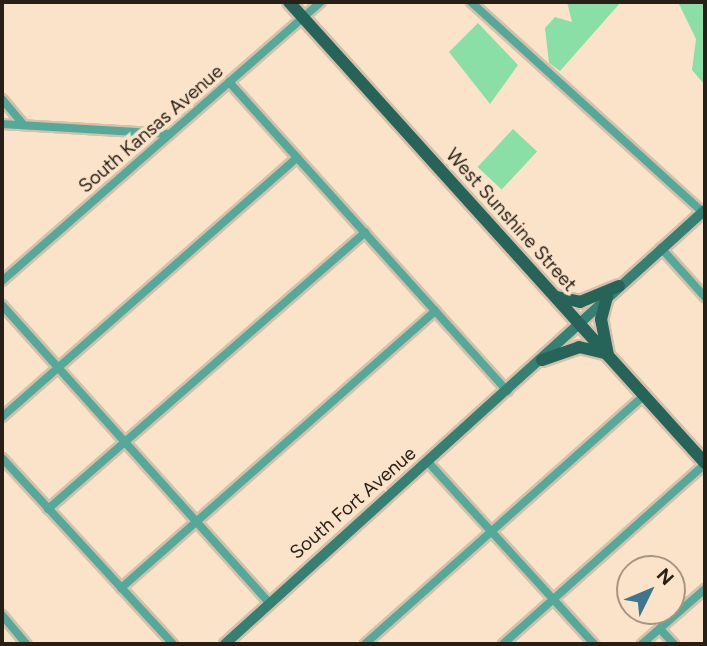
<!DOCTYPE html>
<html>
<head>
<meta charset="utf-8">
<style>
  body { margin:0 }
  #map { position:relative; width:707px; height:646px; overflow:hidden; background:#fbe3ca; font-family:Figtree,sans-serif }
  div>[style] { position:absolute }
  .green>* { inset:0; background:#89dfa6; transform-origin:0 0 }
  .roads { filter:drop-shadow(2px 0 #d5c0aa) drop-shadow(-2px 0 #d5c0aa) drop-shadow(0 2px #d5c0aa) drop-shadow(0 -2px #d5c0aa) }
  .street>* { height:8px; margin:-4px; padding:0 4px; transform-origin:4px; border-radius:4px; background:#55a99a }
  .secondary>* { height:10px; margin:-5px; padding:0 5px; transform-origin:5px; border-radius:5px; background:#358073 }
  .primary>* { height:12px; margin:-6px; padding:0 6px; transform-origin:6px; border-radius:6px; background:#266358 }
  span { translate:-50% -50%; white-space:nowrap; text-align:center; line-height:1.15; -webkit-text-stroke:7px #fbe3ca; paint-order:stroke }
  .street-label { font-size:19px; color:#281f16 }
  .frame { position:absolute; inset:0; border:4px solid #281f16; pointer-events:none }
  .north { position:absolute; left:616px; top:555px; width:70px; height:70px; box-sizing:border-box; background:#fbe3ca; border:2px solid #a79582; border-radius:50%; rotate:47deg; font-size:19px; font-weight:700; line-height:28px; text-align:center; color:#281f16 }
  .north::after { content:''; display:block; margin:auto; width:24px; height:32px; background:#3c778f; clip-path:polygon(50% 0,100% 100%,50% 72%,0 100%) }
</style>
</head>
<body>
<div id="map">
  <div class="green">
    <div style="clip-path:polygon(567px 2px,621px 2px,560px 71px,549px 63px,545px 28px,555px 17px,572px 22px)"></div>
    <div style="clip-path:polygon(678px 2px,705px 2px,705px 85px,692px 70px,696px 39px)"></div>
    <div style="clip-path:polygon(478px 23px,518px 65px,490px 104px,449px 52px)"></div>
    <div style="left:513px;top:129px;width:33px;height:52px;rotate:43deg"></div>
  </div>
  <div class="roads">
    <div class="street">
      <div style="left:471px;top:2px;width:313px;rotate:42.2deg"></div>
      <div style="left:229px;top:82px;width:416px;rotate:48deg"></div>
      <div style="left:2px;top:99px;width:34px;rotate:50deg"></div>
      <div style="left:2px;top:124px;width:168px;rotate:3.4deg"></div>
      <div style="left:661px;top:248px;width:66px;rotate:48.1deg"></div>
      <div style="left:2px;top:281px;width:424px;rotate:-41.2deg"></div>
      <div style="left:2px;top:305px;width:400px;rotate:48.1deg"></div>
      <div style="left:2px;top:417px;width:393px;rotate:-41.3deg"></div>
      <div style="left:2px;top:458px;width:253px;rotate:47.4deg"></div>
      <div style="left:427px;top:461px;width:248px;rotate:47.6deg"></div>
      <div style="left:48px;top:509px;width:421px;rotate:-41.1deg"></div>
      <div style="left:121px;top:588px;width:419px;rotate:-41.4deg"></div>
      <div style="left:2px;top:615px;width:38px;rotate:50deg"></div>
      <div style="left:660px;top:629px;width:21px;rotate:47deg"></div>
      <div style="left:365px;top:644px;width:374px;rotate:-41.7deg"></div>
      <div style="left:503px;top:644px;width:271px;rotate:-41.7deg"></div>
      <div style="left:642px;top:644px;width:84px;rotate:-41.1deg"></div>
    </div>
    <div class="secondary">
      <div style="left:225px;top:644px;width:647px;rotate:-42.12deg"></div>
    </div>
    <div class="primary">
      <div style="left:289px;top:2px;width:621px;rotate:47.94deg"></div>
      <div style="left:557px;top:297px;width:24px;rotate:12deg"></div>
      <div style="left:580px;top:302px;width:42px;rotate:-22.3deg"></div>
      <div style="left:607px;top:297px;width:23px;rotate:105deg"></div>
      <div style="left:601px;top:319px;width:37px;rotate:79deg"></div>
      <div style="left:542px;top:360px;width:39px;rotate:-19deg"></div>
      <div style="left:579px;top:347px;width:26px;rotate:13deg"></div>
    </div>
  </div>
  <div class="street-label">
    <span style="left:151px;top:129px;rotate:-41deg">South Kansas Avenue</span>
    <span style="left:511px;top:220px;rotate:48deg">West Sunshine Street</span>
    <span style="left:353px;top:503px;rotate:-41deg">South Fort Avenue</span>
  </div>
  <div class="frame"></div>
  <div class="north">N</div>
</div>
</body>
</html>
